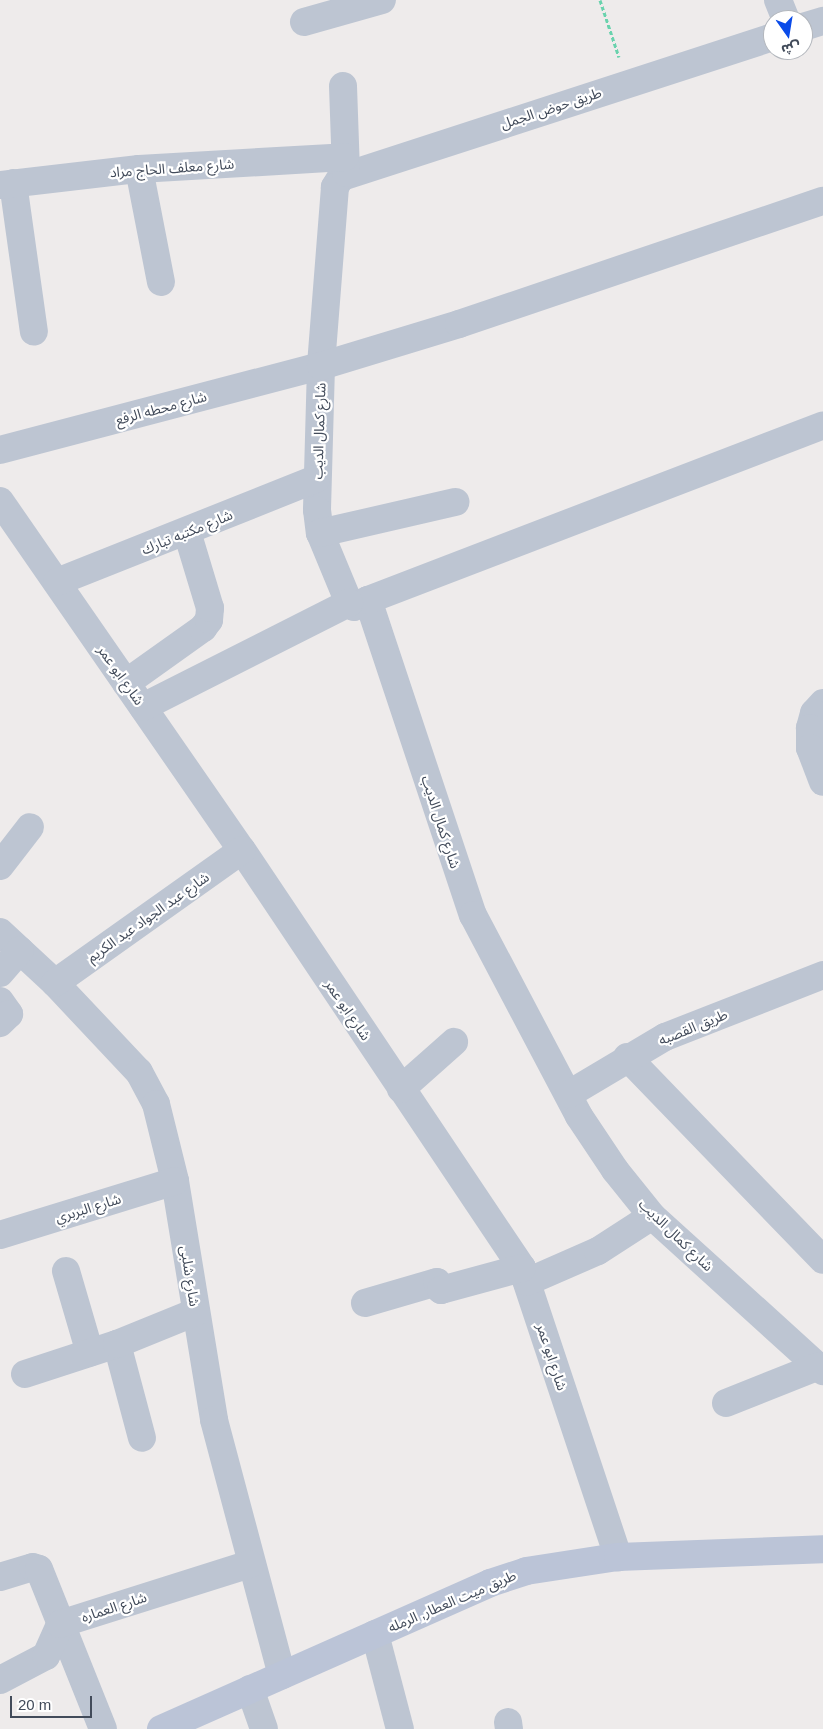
<!DOCTYPE html>
<html>
<head>
<meta charset="utf-8">
<style>
  body { margin:0 }
  #map { position:relative; width:823px; height:1729px; overflow:hidden; background:#eeebeb; font-family:Helvetica,"Noto Sans Arabic",sans-serif }
  div>[style] { position:absolute }
  .path>* { height:3px; margin-top:-1.5px; transform-origin:0; background:repeating-linear-gradient(90deg,#69d2ad 0 4px,transparent 0 6.5px) }
  .minor>* { height:28px; margin:-14px; padding:0 14px; transform-origin:14px; border-radius:14px; background:#bdc5d2 }
  .secondary>* { height:28px; margin:-14px; padding:0 14px; transform-origin:14px; border-radius:14px; background:#bbc4d7 }
  span { translate:-50% -50%; white-space:nowrap; text-align:center; line-height:1.15; -webkit-text-stroke:4.5px #fff; paint-order:stroke }
  .street-label { font-size:14px; color:#424b5a }
  .north { position:absolute; left:763px; top:10px; width:50px; height:50px; box-sizing:border-box; background:#fff; border:1px solid #b3b7bd; border-radius:50%; rotate:167deg; font-size:14px; font-weight:700; line-height:20px; text-align:center; color:#424b5a }
  .north::after { content:''; display:block; margin:auto; width:18px; height:22px; background:#0a4be9; clip-path:polygon(50% 0,100% 100%,50% 72%,0 100%) }
  .scale { position:absolute; left:10px; top:1696px; width:82px; height:22px; box-sizing:border-box; border:2px solid #424b5a; border-top:0; padding-left:6px; font-size:15px; line-height:18px; white-space:nowrap; color:#424b5a; -webkit-text-stroke:4px #fff; paint-order:stroke }
</style>
</head>
<body>
<div id="map">
  <div class="path">
    <div style="left:600px;top:0;width:60px;rotate:71.6deg"></div>
  </div>
  <div class="minor">
    <div style="left:778px;top:0;width:22px;rotate:68deg"></div>
    <div style="left:304px;top:22px;width:81px;rotate:-15.8deg"></div>
    <div style="left:803px;top:27px;width:21px;rotate:-17deg"></div>
    <div style="left:773px;top:37px;width:454px;rotate:162deg"></div>
    <div style="left:341px;top:177px;width:12px;rotate:121deg"></div>
    <div style="left:335px;top:187px;width:180px;rotate:94.5deg"></div>
    <div style="left:321px;top:366px;width:144px;rotate:91.6deg"></div>
    <div style="left:317px;top:510px;width:23px;rotate:83deg"></div>
    <div style="left:320px;top:533px;width:76px;rotate:67.5deg"></div>
    <div style="left:349px;top:603px;width:6px;rotate:39deg"></div>
    <div style="left:354px;top:607px;width:16px;rotate:-27deg"></div>
    <div style="left:368px;top:600px;width:332px;rotate:71.6deg"></div>
    <div style="left:473px;top:915px;width:227px;rotate:62.2deg"></div>
    <div style="left:579px;top:1116px;width:65px;rotate:56.3deg"></div>
    <div style="left:615px;top:1170px;width:59px;rotate:51.2deg"></div>
    <div style="left:652px;top:1216px;width:231px;rotate:42.2deg"></div>
    <div style="left:343px;top:86px;width:87px;rotate:88deg"></div>
    <div style="left:139px;top:169px;width:115px;rotate:79deg"></div>
    <div style="left:13px;top:183px;width:150px;rotate:82deg"></div>
    <div style="left:0;top:185px;width:140px;rotate:-6.6deg"></div>
    <div style="left:139px;top:169px;width:206px;rotate:-3.3deg"></div>
    <div style="left:0;top:450px;width:332px;rotate:-14.7deg"></div>
    <div style="left:321px;top:366px;width:144px;rotate:-16.9deg"></div>
    <div style="left:459px;top:324px;width:384px;rotate:-18.7deg"></div>
    <div style="left:0;top:501px;width:425px;rotate:55.3deg"></div>
    <div style="left:242px;top:850px;width:503px;rotate:56.18deg"></div>
    <div style="left:522px;top:1268px;width:305px;rotate:71.6deg"></div>
    <div style="left:320px;top:533px;width:139px;rotate:-12.9deg"></div>
    <div style="left:57px;top:582px;width:279px;rotate:-21.7deg"></div>
    <div style="left:368px;top:600px;width:487px;rotate:-21deg"></div>
    <div style="left:126px;top:683px;width:95px;rotate:-35.5deg"></div>
    <div style="left:203px;top:628px;width:10px;rotate:-53deg"></div>
    <div style="left:209px;top:620px;width:12px;rotate:-85deg"></div>
    <div style="left:210px;top:608px;width:79px;rotate:-106.8deg"></div>
    <div style="left:823px;top:703px;width:13px;rotate:132deg"></div>
    <div style="left:814px;top:713px;width:16px;rotate:105deg"></div>
    <div style="left:810px;top:728px;width:20px;rotate:90deg"></div>
    <div style="left:810px;top:748px;width:36px;rotate:69deg"></div>
    <div style="left:143px;top:707px;width:231px;rotate:-26.8deg"></div>
    <div style="left:0;top:866px;width:49px;rotate:-52.4deg"></div>
    <div style="left:0;top:932px;width:75px;rotate:42.8deg"></div>
    <div style="left:55px;top:983px;width:122px;rotate:46.7deg"></div>
    <div style="left:139px;top:1072px;width:36px;rotate:62deg"></div>
    <div style="left:156px;top:1104px;width:79px;rotate:76.1deg"></div>
    <div style="left:175px;top:1181px;width:242px;rotate:80.7deg"></div>
    <div style="left:214px;top:1420px;width:264px;rotate:75.1deg"></div>
    <div style="left:0;top:973px;width:30px;rotate:-49deg"></div>
    <div style="left:55px;top:983px;width:229px;rotate:-35.4deg"></div>
    <div style="left:0;top:1001px;width:16px;rotate:55deg"></div>
    <div style="left:9px;top:1014px;width:13px;rotate:135deg"></div>
    <div style="left:627px;top:1057px;width:282px;rotate:46deg"></div>
    <div style="left:401px;top:1089px;width:71px;rotate:-41.6deg"></div>
    <div style="left:569px;top:1094px;width:112px;rotate:-30.7deg"></div>
    <div style="left:665px;top:1037px;width:170px;rotate:-21.4deg"></div>
    <div style="left:0;top:1235px;width:183px;rotate:-17.1deg"></div>
    <div style="left:66px;top:1271px;width:85px;rotate:73.7deg"></div>
    <div style="left:527px;top:1282px;width:77px;rotate:-23.6deg"></div>
    <div style="left:598px;top:1251px;width:64px;rotate:-32.9deg"></div>
    <div style="left:365px;top:1303px;width:75px;rotate:-16.3deg"></div>
    <div style="left:437px;top:1282px;width:9px;rotate:63deg"></div>
    <div style="left:441px;top:1290px;width:84px;rotate:-15.2deg"></div>
    <div style="left:117px;top:1344px;width:97px;rotate:75.1deg"></div>
    <div style="left:25px;top:1374px;width:97px;rotate:-18.1deg"></div>
    <div style="left:117px;top:1344px;width:85px;rotate:-22.1deg"></div>
    <div style="left:726px;top:1403px;width:100px;rotate:-21.7deg"></div>
    <div style="left:0;top:1577px;width:34px;rotate:-17deg"></div>
    <div style="left:33px;top:1567px;width:6px;rotate:18deg"></div>
    <div style="left:39px;top:1569px;width:172px;rotate:68.2deg"></div>
    <div style="left:375px;top:1634px;width:98px;rotate:75.3deg"></div>
    <div style="left:0;top:1680px;width:52px;rotate:-27.6deg"></div>
    <div style="left:46px;top:1656px;width:35px;rotate:-66deg"></div>
    <div style="left:60px;top:1624px;width:199px;rotate:-17.5deg"></div>
    <div style="left:250px;top:1689px;width:42px;rotate:70.7deg"></div>
    <div style="left:508px;top:1722px;width:7px;rotate:82deg"></div>
  </div>
  <div class="secondary">
    <div style="left:161px;top:1729px;width:360px;rotate:-23.9deg"></div>
    <div style="left:490px;top:1583px;width:38px;rotate:-18deg"></div>
    <div style="left:526px;top:1571px;width:93px;rotate:-8.7deg"></div>
    <div style="left:618px;top:1557px;width:205px;rotate:-2.2deg"></div>
  </div>
  <div class="street-label">
    <span style="left:551px;top:108px;rotate:-18deg">طريق حوض الجمل</span>
    <span style="left:172px;top:168px;rotate:-4deg">شارع معلف الحاج مراد</span>
    <span style="left:161px;top:408px;rotate:-15deg">شارع محطه الرفع</span>
    <span style="left:319px;top:431px;rotate:-88deg">شارع كمال الديب</span>
    <span style="left:187px;top:532px;rotate:-22deg">شارع مكتبه تبارك</span>
    <span style="left:121px;top:675px;rotate:55deg">شارع ابو عمر</span>
    <span style="left:441px;top:822px;rotate:72deg">شارع كمال الديب</span>
    <span style="left:148px;top:917px;rotate:-35deg">شارع عبد الجواد عبد الكريم</span>
    <span style="left:348px;top:1010px;rotate:56deg">شارع ابو عمر</span>
    <span style="left:693px;top:1027px;rotate:-22deg">طريق القصبه</span>
    <span style="left:88px;top:1208px;rotate:-17deg">شارع البربري</span>
    <span style="left:676px;top:1235px;rotate:44deg">شارع كمال الديب</span>
    <span style="left:190px;top:1276px;rotate:81deg">شارع شلبى</span>
    <span style="left:552px;top:1357px;rotate:72deg">شارع ابو عمر</span>
    <span style="left:452px;top:1601px;rotate:-23deg">طريق ميت العطار, الرمله</span>
    <span style="left:114px;top:1607px;rotate:-18deg">شارع العماره</span>
  </div>
  <div class="north">ش</div>
  <div class="scale">20 m</div>
</div>
</body>
</html>
